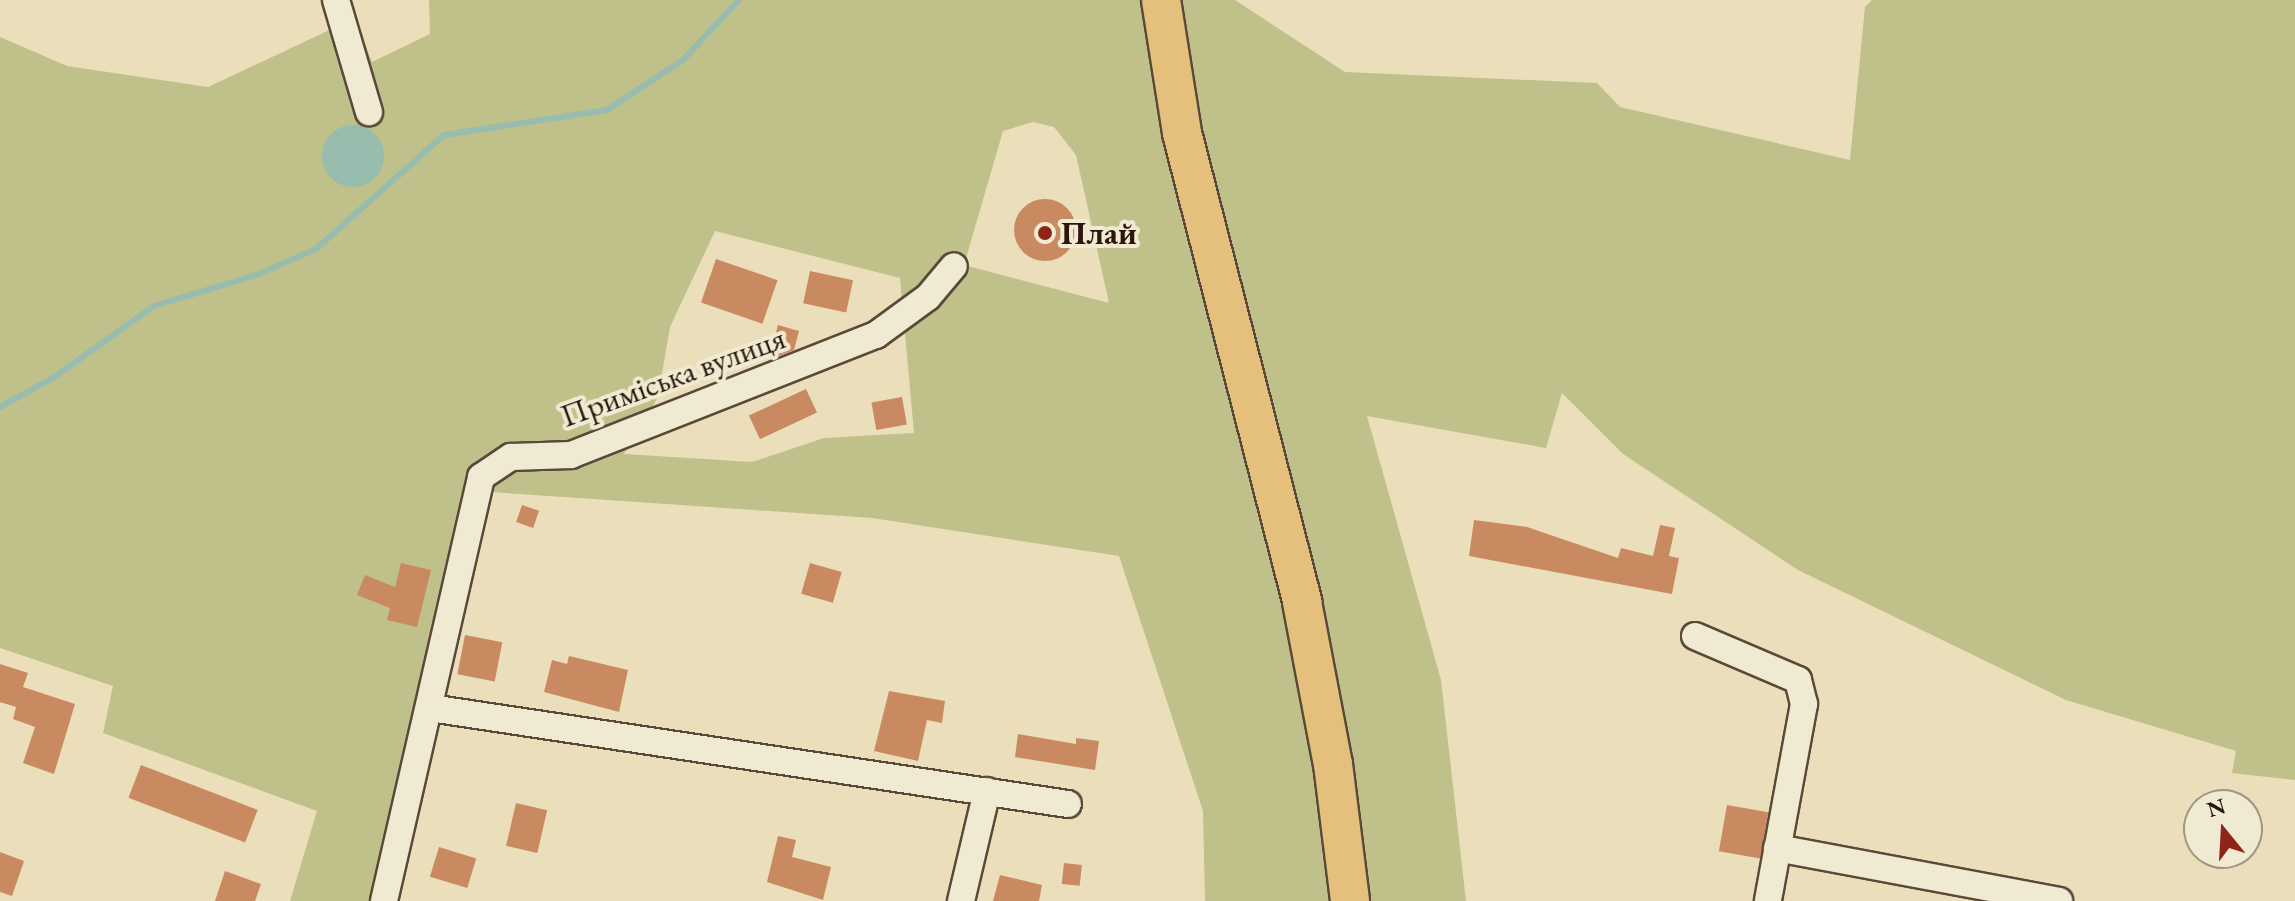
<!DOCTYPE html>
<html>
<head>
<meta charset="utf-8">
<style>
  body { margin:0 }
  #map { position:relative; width:2295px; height:901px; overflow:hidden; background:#eadfba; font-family:"EB Garamond",serif }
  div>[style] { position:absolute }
  .green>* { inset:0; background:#bfc08a }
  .water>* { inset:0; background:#98bdae }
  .round { border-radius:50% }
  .stream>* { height:6px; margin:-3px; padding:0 3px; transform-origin:3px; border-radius:3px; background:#98bdae }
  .building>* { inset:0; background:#ca8a61; transform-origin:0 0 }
  .roads { filter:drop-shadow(2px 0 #5a4838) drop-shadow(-2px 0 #5a4838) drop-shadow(0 2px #5a4838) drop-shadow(0 -2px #5a4838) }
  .minor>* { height:26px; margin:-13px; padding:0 13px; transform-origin:13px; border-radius:13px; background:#f1ead2 }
  .highway>* { height:38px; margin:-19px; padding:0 19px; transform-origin:19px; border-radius:19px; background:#e5c07d }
  .dots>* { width:22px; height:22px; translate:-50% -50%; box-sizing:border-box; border:4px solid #f1ead2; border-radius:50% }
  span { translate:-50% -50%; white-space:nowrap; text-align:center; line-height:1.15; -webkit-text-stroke:8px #f1ead2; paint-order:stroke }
  .poi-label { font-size:32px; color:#2a160d; font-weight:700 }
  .left { translate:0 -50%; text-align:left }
  .street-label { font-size:32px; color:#2a160d }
  .north { position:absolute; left:2183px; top:789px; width:80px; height:80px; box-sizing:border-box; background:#f1ead2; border:2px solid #a19583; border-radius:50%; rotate:342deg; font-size:22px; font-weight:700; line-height:32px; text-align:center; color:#2a160d }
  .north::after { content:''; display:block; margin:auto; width:28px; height:36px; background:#8f2418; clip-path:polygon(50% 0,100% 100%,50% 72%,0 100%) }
</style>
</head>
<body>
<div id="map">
  <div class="green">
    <div style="clip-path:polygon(evenodd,429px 0,1235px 0,1345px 72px,1597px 83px,1620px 107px,1850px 160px,1865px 7px,1872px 0,2295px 0,2295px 780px,2232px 773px,2236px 751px,2066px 700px,1798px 570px,1623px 454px,1562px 393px,1546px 448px,1367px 416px,1441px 680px,1466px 901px,1205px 901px,1203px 811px,1119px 556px,872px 518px,491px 492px,386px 901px,290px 901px,317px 811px,103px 733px,113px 686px,0 648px,0 37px,67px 66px,208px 87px,355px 18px,372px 62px,430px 34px,429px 0,1033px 122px,1054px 127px,1076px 155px,1109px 303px,964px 265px,1003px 131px,1033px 122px,429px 0,715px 231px,900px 278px,914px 433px,824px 438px,752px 462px,624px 454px,658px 397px,670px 327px,715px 231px)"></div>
  </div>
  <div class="water">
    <div class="round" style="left:322px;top:125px;width:62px;height:62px"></div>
  </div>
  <div class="stream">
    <div style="left:0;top:407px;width:60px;rotate:-28.7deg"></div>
    <div style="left:53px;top:378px;width:124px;rotate:-35.5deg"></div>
    <div style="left:154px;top:306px;width:110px;rotate:-16.9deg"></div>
    <div style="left:259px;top:274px;width:62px;rotate:-23.7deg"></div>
    <div style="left:316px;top:249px;width:171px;rotate:-41.7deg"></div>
    <div style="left:444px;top:135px;width:165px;rotate:-8.7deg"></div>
    <div style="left:607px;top:110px;width:91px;rotate:-33.3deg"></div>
    <div style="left:683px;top:60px;width:82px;rotate:-47deg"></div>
  </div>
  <div class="building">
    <div class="round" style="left:1014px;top:199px;width:62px;height:62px"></div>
    <div style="left:716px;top:259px;width:65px;height:46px;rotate:19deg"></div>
    <div style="left:810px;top:271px;width:44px;height:33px;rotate:12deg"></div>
    <div style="clip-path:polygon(778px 325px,799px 331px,794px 350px,776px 357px,770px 355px)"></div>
    <div style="left:806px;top:389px;width:26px;height:63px;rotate:65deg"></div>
    <div style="left:902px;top:397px;width:28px;height:31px;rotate:80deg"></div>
    <div style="left:522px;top:505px;width:18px;height:18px;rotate:19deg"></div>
    <div style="clip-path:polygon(1474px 520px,1527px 527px,1618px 558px,1621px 548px,1653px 556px,1660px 525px,1675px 528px,1669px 556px,1679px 558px,1672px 594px,1469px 556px)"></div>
    <div style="clip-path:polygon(401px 563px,431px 570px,417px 627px,387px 620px,390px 608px,357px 595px,365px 575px,395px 587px)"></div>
    <div style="left:810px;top:563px;width:33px;height:32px;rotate:16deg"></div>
    <div style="left:465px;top:635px;width:38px;height:40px;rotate:11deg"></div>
    <div style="clip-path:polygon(569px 656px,628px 670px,619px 712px,544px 692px,552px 660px,567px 664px)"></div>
    <div style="clip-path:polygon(0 664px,28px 673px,23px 687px,75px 704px,54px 774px,23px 763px,35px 727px,13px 719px,16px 707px,0 702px)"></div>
    <div style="clip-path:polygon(889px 691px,945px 701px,942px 723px,927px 720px,918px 761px,874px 751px)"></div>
    <div style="clip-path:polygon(1018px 734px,1076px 744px,1076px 738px,1099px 741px,1095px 770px,1015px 757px)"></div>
    <div style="left:141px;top:765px;width:125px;height:35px;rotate:21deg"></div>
    <div style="left:516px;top:803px;width:32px;height:44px;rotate:13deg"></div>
    <div style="left:1727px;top:805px;width:42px;height:47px;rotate:10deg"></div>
    <div style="clip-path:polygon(778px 836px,796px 840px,792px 857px,831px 867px,823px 900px,767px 882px)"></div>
    <div style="left:439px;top:847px;width:39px;height:31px;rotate:17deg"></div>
    <div style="clip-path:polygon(0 852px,24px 861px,12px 896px,0 892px)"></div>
    <div style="left:1064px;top:863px;width:18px;height:21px;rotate:6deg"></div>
    <div style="clip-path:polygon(225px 871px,261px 884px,255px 901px,215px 901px)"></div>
    <div style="clip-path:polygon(1000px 875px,1042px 885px,1039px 901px,993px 901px)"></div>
  </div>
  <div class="roads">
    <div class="minor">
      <div style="left:336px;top:0;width:117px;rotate:73.6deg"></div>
      <div style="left:1695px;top:636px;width:112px;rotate:23.1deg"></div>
      <div style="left:1798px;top:680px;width:25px;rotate:76deg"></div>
      <div style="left:1804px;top:704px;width:200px;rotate:100.4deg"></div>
      <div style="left:430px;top:708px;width:645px;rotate:8.56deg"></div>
      <div style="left:1777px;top:848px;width:287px;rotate:10.6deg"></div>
      <div style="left:384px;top:901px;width:435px;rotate:-77.1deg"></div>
      <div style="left:481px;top:477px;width:36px;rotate:-34deg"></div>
      <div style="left:511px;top:457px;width:60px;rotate:-1.9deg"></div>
      <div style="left:571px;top:455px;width:328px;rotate:-21.5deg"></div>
      <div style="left:876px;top:335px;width:64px;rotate:-36.2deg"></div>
      <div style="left:928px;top:297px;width:40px;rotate:-50deg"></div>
      <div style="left:961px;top:901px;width:113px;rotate:-76.7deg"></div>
    </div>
    <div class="highway">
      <div style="left:1161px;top:0;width:135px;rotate:81deg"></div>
      <div style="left:1182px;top:133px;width:484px;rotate:75.6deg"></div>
      <div style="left:1302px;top:602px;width:165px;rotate:79.2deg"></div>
      <div style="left:1333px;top:764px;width:138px;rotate:82.9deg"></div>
    </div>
  </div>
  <div class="dots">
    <div style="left:1045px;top:233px;background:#8f2418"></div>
  </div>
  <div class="poi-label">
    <span class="left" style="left:1061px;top:233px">Плай</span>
  </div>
  <div class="street-label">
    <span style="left:673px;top:377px;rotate:-20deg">Приміська вулиця</span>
  </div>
  <div class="north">N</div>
</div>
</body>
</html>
